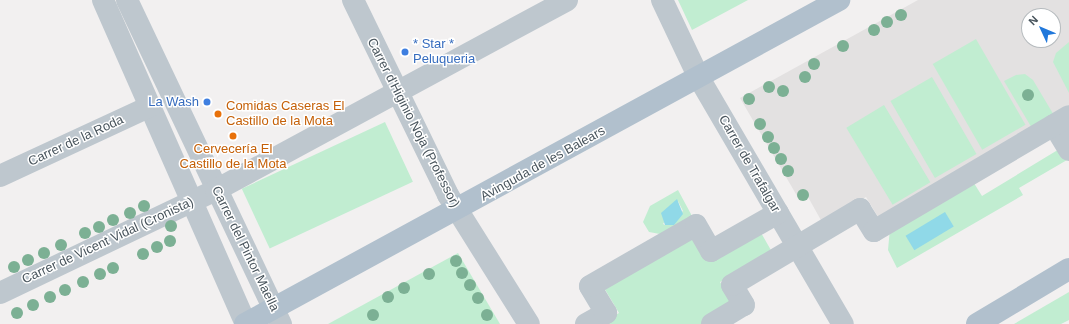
<!DOCTYPE html>
<html>
<head>
<meta charset="utf-8">
<style>
  body { margin:0 }
  #map { position:relative; width:1069px; height:324px; overflow:hidden; background:#f2f0f0; font-family:Helvetica,sans-serif }
  div>[style] { position:absolute }
  .education>* { inset:0; background:#e3e1e1 }
  .green>* { inset:0; background:#c1edd1; transform-origin:0 0 }
  .water>* { inset:0; background:#90d9e8; transform-origin:0 0 }
  .minor>* { height:22px; margin:-11px; padding:0 11px; transform-origin:11px; border-radius:11px; background:#bec7ce }
  .major>* { height:22px; margin:-11px; padding:0 11px; transform-origin:11px; border-radius:11px; background:#b1c0cd }
  .trees>* { width:12px; height:12px; margin:-6px; border-radius:50%; background:#7cb094 }
  .dots>* { width:11px; height:11px; translate:-50% -50%; box-sizing:border-box; border:2px solid #fff; border-radius:50% }
  span { translate:-50% -50%; white-space:nowrap; text-align:center; line-height:1.15; -webkit-text-stroke:3px #fff; paint-order:stroke }
  .shop-label { font-size:13px; color:#366cbe }
  .left { translate:0 -50%; text-align:left }
  .right { translate:-100% -50%; text-align:right }
  .food-label { font-size:13px; color:#c56008 }
  .street-label { font-size:13px; color:#48545c }
  .north { position:absolute; left:1021px; top:8px; width:40px; height:40px; box-sizing:border-box; background:#fff; border:1px solid #b6bbbe; border-radius:50%; rotate:314deg; font-size:11px; font-weight:700; line-height:16px; text-align:center; color:#48545c }
  .north::after { content:''; display:block; margin:auto; width:14px; height:18px; background:#2178db; clip-path:polygon(50% 0,100% 100%,50% 72%,0 100%) }
</style>
</head>
<body>
<div id="map">
  <div class="education">
    <div style="clip-path:polygon(evenodd,918px 0,1069px 0,1069px 109px,880px 220px,866px 197px,822px 222px,808px 197px,800px 201px,740px 98px,918px 0,1029px 16px,1053px 16px,1053px 40px,1029px 40px,1029px 16px)"></div>
  </div>
  <div class="green">
    <div style="clip-path:polygon(678px 0,748px 0,692px 30px)"></div>
    <div style="left:976px;top:39px;width:99px;height:50px;rotate:60deg"></div>
    <div style="clip-path:polygon(1069px 42px,1069px 93px,1053px 62px,1056px 53px)"></div>
    <div style="clip-path:polygon(1016px 75px,1025px 74px,1033px 80px,1055px 117px,1033px 130px,1004px 81px)"></div>
    <div style="left:932px;top:77px;width:89px;height:48px;rotate:60deg"></div>
    <div style="left:884px;top:105px;width:90px;height:44px;rotate:59deg"></div>
    <div style="left:385px;top:122px;width:66px;height:158px;rotate:65deg"></div>
    <div style="clip-path:polygon(1061px 148px,1067px 160px,1019px 188px,1023px 195px,897px 268px,888px 250px,890px 228px,972px 180px,982px 196px)"></div>
    <div style="clip-path:polygon(evenodd,678px 190px,692px 216px,660px 234px,649px 232px,643px 222px,650px 206px,678px 190px,678px 201px,683px 211px,665px 225px,663px 224px,678px 201px)"></div>
    <div style="clip-path:polygon(760px 231px,772px 252px,720px 282px,734px 306px,704px 324px,600px 324px,619px 313px,603px 286px,692px 234px,708px 261px)"></div>
    <div style="clip-path:polygon(458px 253px,500px 324px,328px 324px)"></div>
    <div style="clip-path:polygon(1069px 292px,1069px 320px,1061px 324px,1014px 324px)"></div>
  </div>
  <div class="water">
    <div style="clip-path:polygon(677px 199px,683px 214px,674px 225px,665px 225px,661px 213px)"></div>
    <div style="left:945px;top:212px;width:17px;height:46px;rotate:59deg"></div>
  </div>
  <div class="minor">
    <div style="left:103px;top:0;width:354px;rotate:66.2deg"></div>
    <div style="left:127px;top:0;width:359px;rotate:64.6deg"></div>
    <div style="left:353px;top:0;width:217px;rotate:64deg"></div>
    <div style="left:448px;top:195px;width:152px;rotate:57.9deg"></div>
    <div style="left:662px;top:0;width:86px;rotate:64.6deg"></div>
    <div style="left:699px;top:78px;width:285px;rotate:59.7deg"></div>
    <div style="left:1054px;top:125px;width:29px;rotate:59deg"></div>
    <div style="left:0;top:176px;width:166px;rotate:-24.9deg"></div>
    <div style="left:0;top:293px;width:239px;rotate:-25.5deg"></div>
    <div style="left:216px;top:190px;width:399px;rotate:-28.4deg"></div>
    <div style="left:586px;top:324px;width:23px;rotate:-29deg"></div>
    <div style="left:606px;top:313px;width:31px;rotate:-121deg"></div>
    <div style="left:590px;top:286px;width:122px;rotate:-29.9deg"></div>
    <div style="left:696px;top:225px;width:30px;rotate:60deg"></div>
    <div style="left:711px;top:251px;width:77px;rotate:-29.6deg"></div>
    <div style="left:712px;top:324px;width:37px;rotate:-31deg"></div>
    <div style="left:744px;top:305px;width:23px;rotate:-121deg"></div>
    <div style="left:732px;top:285px;width:149px;rotate:-30.7deg"></div>
    <div style="left:860px;top:209px;width:26px;rotate:58deg"></div>
    <div style="left:874px;top:231px;width:226px;rotate:-30.5deg"></div>
  </div>
  <div class="major">
    <div style="left:245px;top:324px;width:677px;rotate:-28.61deg"></div>
    <div style="left:977px;top:324px;width:107px;rotate:-30.9deg"></div>
  </div>
  <div class="trees">
    <div style="left:901px;top:15px"></div>
    <div style="left:887px;top:22px"></div>
    <div style="left:874px;top:30px"></div>
    <div style="left:843px;top:46px"></div>
    <div style="left:814px;top:64px"></div>
    <div style="left:805px;top:77px"></div>
    <div style="left:769px;top:87px"></div>
    <div style="left:783px;top:91px"></div>
    <div style="left:1028px;top:95px"></div>
    <div style="left:749px;top:99px"></div>
    <div style="left:760px;top:124px"></div>
    <div style="left:768px;top:137px"></div>
    <div style="left:774px;top:148px"></div>
    <div style="left:781px;top:159px"></div>
    <div style="left:788px;top:171px"></div>
    <div style="left:803px;top:195px"></div>
    <div style="left:144px;top:206px"></div>
    <div style="left:130px;top:213px"></div>
    <div style="left:113px;top:220px"></div>
    <div style="left:171px;top:226px"></div>
    <div style="left:99px;top:227px"></div>
    <div style="left:85px;top:233px"></div>
    <div style="left:170px;top:241px"></div>
    <div style="left:61px;top:245px"></div>
    <div style="left:157px;top:247px"></div>
    <div style="left:44px;top:253px"></div>
    <div style="left:143px;top:254px"></div>
    <div style="left:28px;top:260px"></div>
    <div style="left:456px;top:261px"></div>
    <div style="left:14px;top:267px"></div>
    <div style="left:113px;top:268px"></div>
    <div style="left:462px;top:273px"></div>
    <div style="left:100px;top:274px"></div>
    <div style="left:429px;top:274px"></div>
    <div style="left:83px;top:282px"></div>
    <div style="left:470px;top:285px"></div>
    <div style="left:404px;top:288px"></div>
    <div style="left:65px;top:290px"></div>
    <div style="left:50px;top:297px"></div>
    <div style="left:388px;top:297px"></div>
    <div style="left:478px;top:298px"></div>
    <div style="left:33px;top:305px"></div>
    <div style="left:17px;top:313px"></div>
    <div style="left:373px;top:315px"></div>
    <div style="left:487px;top:315px"></div>
  </div>
  <div class="dots">
    <div style="left:405px;top:52px;background:#3f7fe0"></div>
    <div style="left:207px;top:102px;background:#3f7fe0"></div>
    <div style="left:218px;top:114px;background:#e8710a"></div>
    <div style="left:233px;top:136px;background:#e8710a"></div>
  </div>
  <div class="shop-label">
    <span class="left" style="left:413px;top:52px">* Star *<br>Peluqueria</span>
    <span class="right" style="left:199px;top:102px">La Wash</span>
  </div>
  <div class="food-label">
    <span class="left" style="left:226px;top:114px">Comidas Caseras El<br>Castillo de la Mota</span>
    <span style="left:233px;top:157px">Cervecería El<br>Castillo de la Mota</span>
  </div>
  <div class="street-label">
    <span style="left:413px;top:123px;rotate:63deg">Carrer d'Higinio Noja (Professor)</span>
    <span style="left:76px;top:141px;rotate:-25deg">Carrer de la Roda</span>
    <span style="left:543px;top:164px;rotate:-29deg">Avinguda de les Balears</span>
    <span style="left:749px;top:164px;rotate:60deg">Carrer de Trafalgar</span>
    <span style="left:108px;top:241px;rotate:-25deg">Carrer de Vicent Vidal (Cronista)</span>
    <span style="left:245px;top:249px;rotate:64deg">Carrer del Pintor Maella</span>
  </div>
  <div class="north">N</div>
</div>
</body>
</html>
